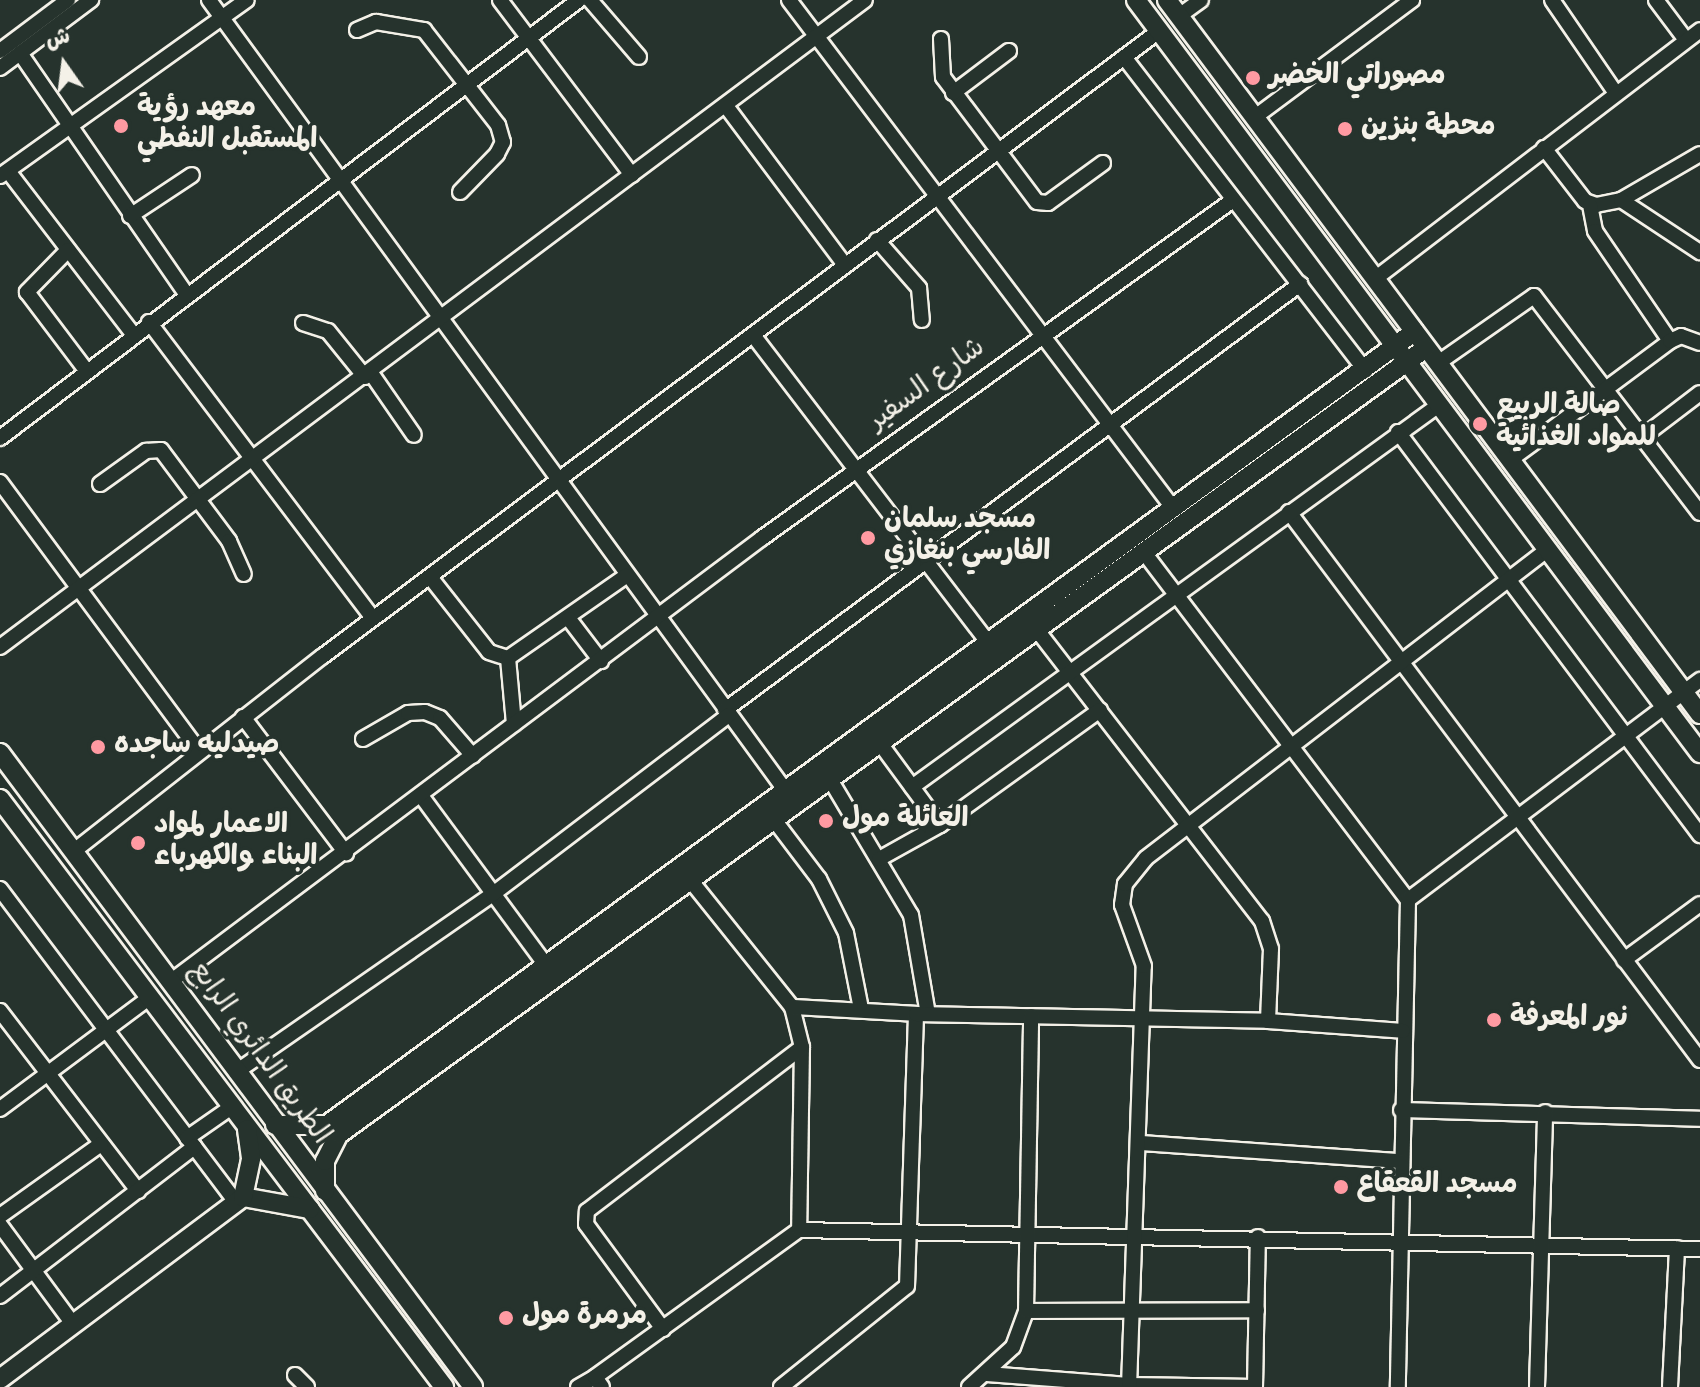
<!DOCTYPE html>
<html>
<head>
<meta charset="utf-8">
<style>
  body { margin:0 }
  #map { position:relative; width:1700px; height:1387px; overflow:hidden; background:#26332d; font-family:"Gochi Hand","Playpen Sans Arabic",sans-serif }
  div>[style] { position:absolute }
  .roads { filter:drop-shadow(2px 0 #f4f1e8) drop-shadow(-2px 0 #f4f1e8) drop-shadow(0 2px #f4f1e8) drop-shadow(0 -2px #f4f1e8) }
  .minor>* { height:14px; margin:-7px; padding:0 7px; transform-origin:7px; border-radius:7px; background:#26332d }
  .major>* { height:18px; margin:-9px; padding:0 9px; transform-origin:9px; border-radius:9px; background:#26332d }
  .dots>* { width:22px; height:22px; translate:-50% -50%; box-sizing:border-box; border:4px solid #26332d; border-radius:50% }
  span { translate:-50% -50%; white-space:nowrap; text-align:center; line-height:1.15; -webkit-text-stroke:7px #26332d; paint-order:stroke }
  .poi-label { font-size:28px; color:#f4f1e8; font-weight:700 }
  .left { translate:0 -50%; text-align:left }
  .street-label { font-size:28px; color:#f4f1e8 }
  .north { position:absolute; left:24px; top:24px; width:80px; height:80px; -webkit-text-stroke:6px #26332d; paint-order:stroke; rotate:346deg; font-size:22px; font-weight:700; line-height:32px; text-align:center; color:#f4f1e8 }
  .north::after { content:''; display:block; margin:auto; width:28px; height:36px; background:#f4f1e8; clip-path:polygon(50% 0,100% 100%,50% 72%,0 100%) }
</style>
</head>
<body>
<div id="map">
  <div class="roads">
    <div class="minor">
      <div style="left:209px;top:0;width:988px;rotate:53.9deg"></div>
      <div style="left:500px;top:0;width:219px;rotate:53deg"></div>
      <div style="left:590px;top:0;width:75px;rotate:49.3deg"></div>
      <div style="left:789px;top:0;width:637px;rotate:52.91deg"></div>
      <div style="left:1552px;top:0;width:112px;rotate:55.6deg"></div>
      <div style="left:1656px;top:0;width:50px;rotate:53.1deg"></div>
      <div style="left:1179px;top:16px;width:27px;rotate:-36deg"></div>
      <div style="left:357px;top:30px;width:21px;rotate:-23deg"></div>
      <div style="left:376px;top:22px;width:49px;rotate:9.5deg"></div>
      <div style="left:424px;top:30px;width:120px;rotate:52.1deg"></div>
      <div style="left:498px;top:125px;width:18px;rotate:74deg"></div>
      <div style="left:503px;top:142px;width:13px;rotate:117deg"></div>
      <div style="left:497px;top:154px;width:53px;rotate:134.2deg"></div>
      <div style="left:941px;top:39px;width:38px;rotate:87deg"></div>
      <div style="left:943px;top:77px;width:156px;rotate:53.1deg"></div>
      <div style="left:1037px;top:202px;width:11px;rotate:5deg"></div>
      <div style="left:1048px;top:203px;width:68px;rotate:-36deg"></div>
      <div style="left:0;top:51px;width:85px;rotate:-36.9deg"></div>
      <div style="left:20px;top:53px;width:294px;rotate:55.4deg"></div>
      <div style="left:1124px;top:57px;width:396px;rotate:52.4deg"></div>
      <div style="left:0;top:68px;width:114px;rotate:-36.8deg"></div>
      <div style="left:953px;top:93px;width:70px;rotate:-36.9deg"></div>
      <div style="left:726px;top:106px;width:199px;rotate:53.2deg"></div>
      <div style="left:1255px;top:117px;width:196px;rotate:-36.7deg"></div>
      <div style="left:1544px;top:148px;width:67px;rotate:52.3deg"></div>
      <div style="left:1585px;top:201px;width:12px;rotate:20deg"></div>
      <div style="left:1596px;top:205px;width:25px;rotate:-11deg"></div>
      <div style="left:1621px;top:200px;width:91px;rotate:-30.2deg"></div>
      <div style="left:8px;top:171px;width:205px;rotate:52.5deg"></div>
      <div style="left:0;top:176px;width:303px;rotate:-35.5deg"></div>
      <div style="left:1621px;top:200px;width:95px;rotate:33.4deg"></div>
      <div style="left:1590px;top:205px;width:26px;rotate:79deg"></div>
      <div style="left:1595px;top:231px;width:133px;rotate:55.7deg"></div>
      <div style="left:130px;top:216px;width:74px;rotate:-33.5deg"></div>
      <div style="left:877px;top:240px;width:64px;rotate:48.8deg"></div>
      <div style="left:919px;top:288px;width:32px;rotate:85deg"></div>
      <div style="left:68px;top:250px;width:59px;rotate:134.3deg"></div>
      <div style="left:27px;top:292px;width:98px;rotate:52.9deg"></div>
      <div style="left:1376px;top:278px;width:408px;rotate:-37.4deg"></div>
      <div style="left:149px;top:322px;width:371px;rotate:52.9deg"></div>
      <div style="left:303px;top:323px;width:26px;rotate:18deg"></div>
      <div style="left:328px;top:331px;width:59px;rotate:51.2deg"></div>
      <div style="left:753px;top:335px;width:395px;rotate:52.6deg"></div>
      <div style="left:1438px;top:363px;width:117px;rotate:-34.9deg"></div>
      <div style="left:1534px;top:296px;width:273px;rotate:52.6deg"></div>
      <div style="left:371px;top:373px;width:75px;rotate:55.3deg"></div>
      <div style="left:1398px;top:432px;width:504px;rotate:53.15deg"></div>
      <div style="left:0;top:438px;width:726px;rotate:-37.11deg"></div>
      <div style="left:1641px;top:438px;width:74px;rotate:-37.3deg"></div>
      <div style="left:1510px;top:460px;width:199px;rotate:-36.6deg"></div>
      <div style="left:1670px;top:341px;width:12px;rotate:-24deg"></div>
      <div style="left:1681px;top:336px;width:20px;rotate:20deg"></div>
      <div style="left:0;top:482px;width:333px;rotate:53.5deg"></div>
      <div style="left:100px;top:484px;width:57px;rotate:-35.7deg"></div>
      <div style="left:146px;top:451px;width:15px;rotate:-4deg"></div>
      <div style="left:161px;top:450px;width:114px;rotate:53.2deg"></div>
      <div style="left:229px;top:541px;width:36px;rotate:66deg"></div>
      <div style="left:1289px;top:512px;width:685px;rotate:53.13deg"></div>
      <div style="left:1146px;top:555px;width:433px;rotate:52.8deg"></div>
      <div style="left:1408px;top:900px;width:487px;rotate:91.2deg"></div>
      <div style="left:430px;top:577px;width:95px;rotate:51.8deg"></div>
      <div style="left:489px;top:652px;width:20px;rotate:18deg"></div>
      <div style="left:508px;top:658px;width:144px;rotate:-34.8deg"></div>
      <div style="left:569px;top:619px;width:53px;rotate:52.7deg"></div>
      <div style="left:1037px;top:630px;width:368px;rotate:52.3deg"></div>
      <div style="left:1262px;top:921px;width:29px;rotate:72deg"></div>
      <div style="left:1271px;top:949px;width:72px;rotate:92.4deg"></div>
      <div style="left:0;top:647px;width:1080px;rotate:-36.8deg"></div>
      <div style="left:508px;top:658px;width:66px;rotate:84.8deg"></div>
      <div style="left:725px;top:710px;width:716px;rotate:-36.53deg"></div>
      <div style="left:243px;top:717px;width:171px;rotate:52.9deg"></div>
      <div style="left:363px;top:739px;width:52px;rotate:-30deg"></div>
      <div style="left:408px;top:713px;width:17px;rotate:-3deg"></div>
      <div style="left:425px;top:712px;width:16px;rotate:22deg"></div>
      <div style="left:440px;top:718px;width:50px;rotate:49deg"></div>
      <div style="left:882px;top:746px;width:98px;rotate:53.7deg"></div>
      <div style="left:831px;top:781px;width:156px;rotate:59.2deg"></div>
      <div style="left:911px;top:915px;width:100px;rotate:80.3deg"></div>
      <div style="left:912px;top:787px;width:651px;rotate:-35.94deg"></div>
      <div style="left:422px;top:797px;width:207px;rotate:53.6deg"></div>
      <div style="left:775px;top:821px;width:73px;rotate:52.8deg"></div>
      <div style="left:819px;top:879px;width:60px;rotate:63.4deg"></div>
      <div style="left:846px;top:933px;width:77px;rotate:78.8deg"></div>
      <div style="left:74px;top:851px;width:316px;rotate:-38.1deg"></div>
      <div style="left:323px;top:656px;width:1044px;rotate:-36.78deg"></div>
      <div style="left:879px;top:859px;width:70px;rotate:-29.1deg"></div>
      <div style="left:940px;top:825px;width:197px;rotate:-35.7deg"></div>
      <div style="left:691px;top:881px;width:161px;rotate:51.3deg"></div>
      <div style="left:792px;top:1007px;width:41px;rotate:76deg"></div>
      <div style="left:802px;top:1047px;width:183px;rotate:90.9deg"></div>
      <div style="left:0;top:889px;width:392px;rotate:53deg"></div>
      <div style="left:1408px;top:900px;width:366px;rotate:-37deg"></div>
      <div style="left:1624px;top:960px;width:94px;rotate:-36.4deg"></div>
      <div style="left:170px;top:982px;width:740px;rotate:-36.87deg"></div>
      <div style="left:762px;top:538px;width:580px;rotate:-35.66deg"></div>
      <div style="left:792px;top:1007px;width:124px;rotate:3.2deg"></div>
      <div style="left:0;top:1011px;width:227px;rotate:52.5deg"></div>
      <div style="left:236px;top:1072px;width:313px;rotate:-34.7deg"></div>
      <div style="left:493px;top:894px;width:296px;rotate:-37.2deg"></div>
      <div style="left:0;top:1109px;width:187px;rotate:-36.7deg"></div>
      <div style="left:1401px;top:1110px;width:299px;rotate:1.7deg"></div>
      <div style="left:187px;top:1138px;width:56px;rotate:-34.8deg"></div>
      <div style="left:1141px;top:1143px;width:260px;rotate:4deg"></div>
      <div style="left:0;top:1216px;width:124px;rotate:-35.5deg"></div>
      <div style="left:0;top:1225px;width:123px;rotate:53.6deg"></div>
      <div style="left:0;top:1296px;width:245px;rotate:-37.5deg"></div>
      <div style="left:1026px;top:1311px;width:231px;rotate:-0.2deg"></div>
      <div style="left:663px;top:1329px;width:130px;rotate:-126.3deg"></div>
      <div style="left:586px;top:1224px;width:13px;rotate:-86deg"></div>
      <div style="left:587px;top:1211px;width:270px;rotate:-37.3deg"></div>
      <div style="left:987px;top:1374px;width:142px;rotate:4.4deg"></div>
      <div style="left:1129px;top:1385px;width:126px;rotate:0.9deg"></div>
      <div style="left:295px;top:1375px;width:17px;rotate:45deg"></div>
      <div style="left:578px;top:1387px;width:20px;rotate:-30deg"></div>
      <div style="left:602px;top:1387px;width:12px;rotate:-125deg"></div>
      <div style="left:595px;top:1377px;width:251px;rotate:-35.8deg"></div>
      <div style="left:799px;top:1230px;width:901px;rotate:1.21deg"></div>
      <div style="left:781px;top:1387px;width:161px;rotate:-38.7deg"></div>
      <div style="left:907px;top:1286px;width:272px;rotate:-88.1deg"></div>
      <div style="left:916px;top:1014px;width:352px;rotate:1.1deg"></div>
      <div style="left:1268px;top:1021px;width:135px;rotate:4.2deg"></div>
      <div style="left:969px;top:1387px;width:59px;rotate:-42.3deg"></div>
      <div style="left:1013px;top:1347px;width:38px;rotate:-70deg"></div>
      <div style="left:1026px;top:1311px;width:295px;rotate:-89deg"></div>
      <div style="left:1129px;top:1387px;width:421px;rotate:-88deg"></div>
      <div style="left:1144px;top:966px;width:65px;rotate:-109.8deg"></div>
      <div style="left:1122px;top:905px;width:21px;rotate:-82deg"></div>
      <div style="left:1125px;top:884px;width:33px;rotate:-51deg"></div>
      <div style="left:1146px;top:858px;width:506px;rotate:-37.53deg"></div>
      <div style="left:1255px;top:1387px;width:150px;rotate:-88.9deg"></div>
      <div style="left:1537px;top:1387px;width:275px;rotate:-88.3deg"></div>
      <div style="left:1670px;top:1387px;width:139px;rotate:-87.1deg"></div>
    </div>
    <div class="major">
      <div style="left:1136px;top:0;width:941px;rotate:53.17deg"></div>
      <div style="left:1167px;top:0;width:891px;rotate:53.26deg"></div>
      <div style="left:0;top:753px;width:791px;rotate:53.27deg"></div>
      <div style="left:0;top:799px;width:737px;rotate:52.94deg"></div>
      <div style="left:275px;top:1125px;width:52px"></div>
      <div style="left:327px;top:1125px;width:1346px;rotate:-36.11deg"></div>
      <div style="left:325px;top:1191px;width:30px;rotate:-90deg"></div>
      <div style="left:325px;top:1161px;width:30px;rotate:-63deg"></div>
      <div style="left:339px;top:1134px;width:1341px;rotate:-35.87deg"></div>
      <div style="left:243px;top:1197px;width:68px;rotate:10.2deg"></div>
      <div style="left:0;top:1379px;width:304px;rotate:-36.8deg"></div>
      <div style="left:243px;top:1197px;width:40px;rotate:-78deg"></div>
      <div style="left:251px;top:1158px;width:29px;rotate:-98deg"></div>
    </div>
  </div>
  <div class="dots">
    <div style="left:1253px;top:78px;background:#ff9aa2"></div>
    <div style="left:121px;top:126px;background:#ff9aa2"></div>
    <div style="left:1345px;top:129px;background:#ff9aa2"></div>
    <div style="left:1480px;top:424px;background:#ff9aa2"></div>
    <div style="left:868px;top:538px;background:#ff9aa2"></div>
    <div style="left:98px;top:747px;background:#ff9aa2"></div>
    <div style="left:826px;top:821px;background:#ff9aa2"></div>
    <div style="left:138px;top:843px;background:#ff9aa2"></div>
    <div style="left:1494px;top:1020px;background:#ff9aa2"></div>
    <div style="left:1341px;top:1187px;background:#ff9aa2"></div>
    <div style="left:506px;top:1318px;background:#ff9aa2"></div>
  </div>
  <div class="poi-label">
    <span class="left" style="left:1269px;top:78px">مصوراتي الخضر</span>
    <span class="left" style="left:137px;top:126px">معهد رؤية<br>المستقبل النفطي</span>
    <span class="left" style="left:1361px;top:129px">محطة بنزين</span>
    <span class="left" style="left:1496px;top:424px">صالة الربيع<br>للمواد الغذائية</span>
    <span class="left" style="left:884px;top:538px">مسجد سلمان<br>الفارسي بنغازي</span>
    <span class="left" style="left:114px;top:747px">صيدليه ساجده</span>
    <span class="left" style="left:842px;top:821px">العائلة مول</span>
    <span class="left" style="left:154px;top:843px">الاعمار لمواد<br>البناء والكهرباء</span>
    <span class="left" style="left:1510px;top:1020px">نور المعرفة</span>
    <span class="left" style="left:1357px;top:1187px">مسجد القعقاع</span>
    <span class="left" style="left:522px;top:1318px">مرمرة مول</span>
  </div>
  <div class="street-label">
    <span style="left:928px;top:386px;rotate:-36deg">شارع السفير</span>
    <span style="left:258px;top:1054px;rotate:54deg">الطريق الدائري الرابع</span>
  </div>
  <div class="north">ش</div>
</div>
</body>
</html>
